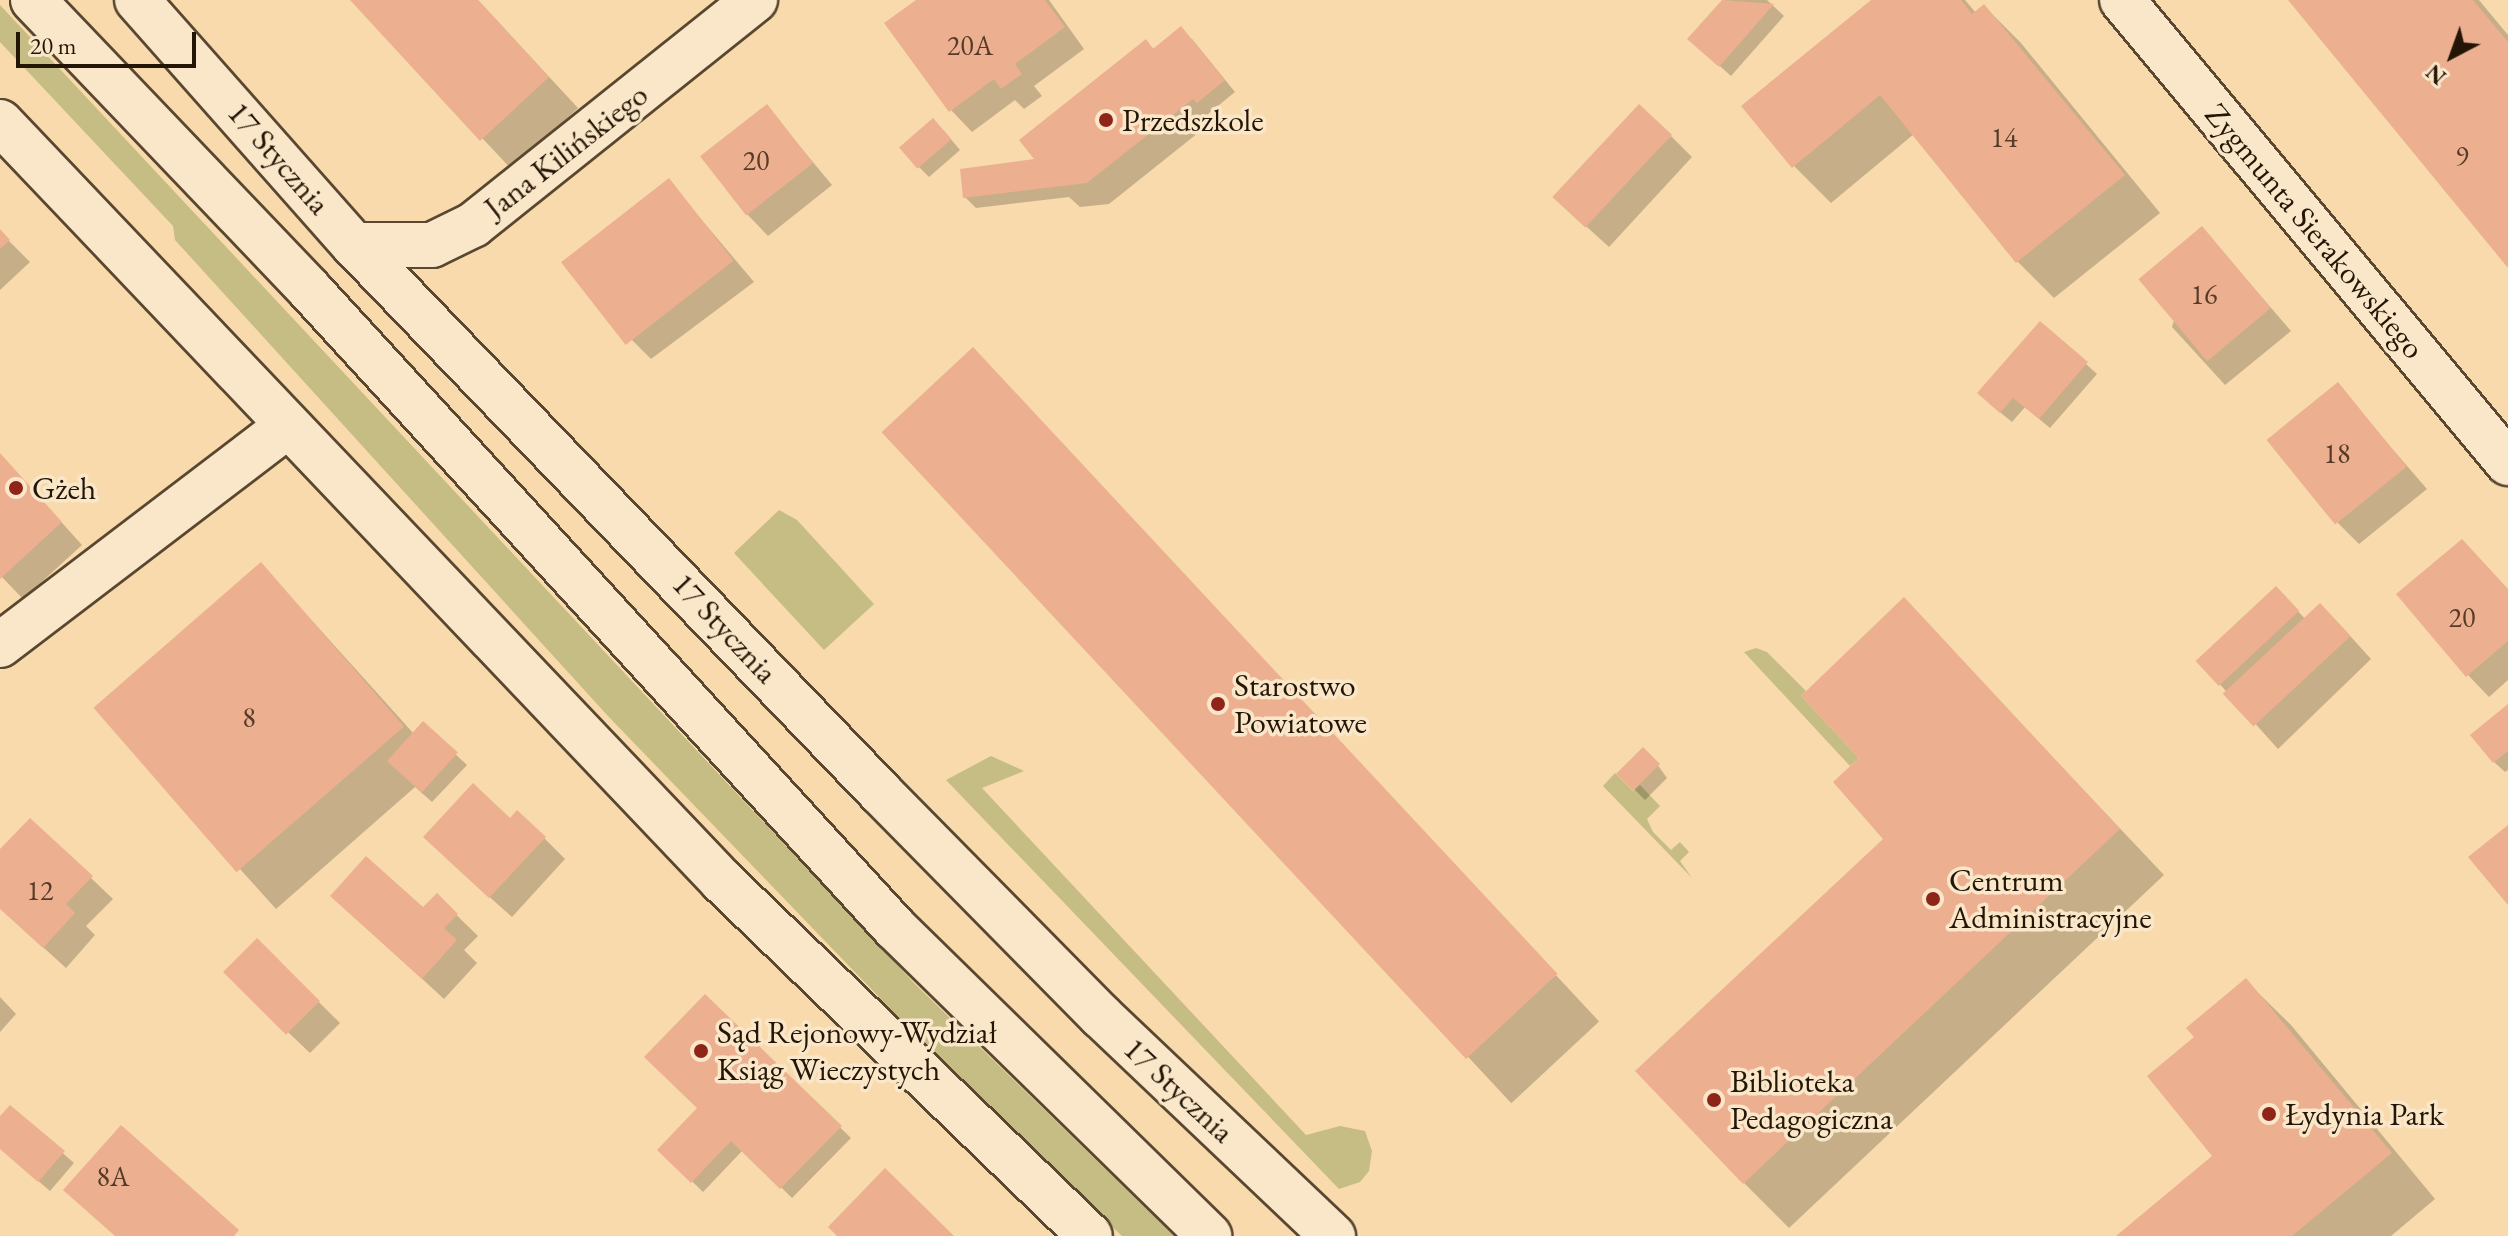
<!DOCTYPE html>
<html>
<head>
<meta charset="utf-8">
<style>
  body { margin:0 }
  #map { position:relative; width:2508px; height:1236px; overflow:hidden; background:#f8daac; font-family:"EB Garamond",serif }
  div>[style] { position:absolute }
  .green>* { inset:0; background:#c5bd84 }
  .shadow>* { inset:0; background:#0003; transform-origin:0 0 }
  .building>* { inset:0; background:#ecaf90; transform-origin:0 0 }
  .roads { filter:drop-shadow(2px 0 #594730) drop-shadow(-2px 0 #594730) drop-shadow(0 2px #594730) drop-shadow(0 -2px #594730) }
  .street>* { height:44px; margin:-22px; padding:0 22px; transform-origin:22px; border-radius:22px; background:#fae7c9 }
  .secondary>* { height:44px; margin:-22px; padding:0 22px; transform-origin:22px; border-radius:22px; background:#fae7c9 }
  .dots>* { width:22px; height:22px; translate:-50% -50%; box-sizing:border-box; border:4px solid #fae7c9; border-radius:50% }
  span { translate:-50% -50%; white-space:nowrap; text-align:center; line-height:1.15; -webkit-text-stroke:7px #fae7c9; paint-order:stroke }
  .number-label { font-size:28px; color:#563c28 }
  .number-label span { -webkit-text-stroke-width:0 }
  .poi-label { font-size:32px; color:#241606 }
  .left { translate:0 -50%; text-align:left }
  .street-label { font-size:32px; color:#241606 }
  .north { position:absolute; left:2412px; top:16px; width:80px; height:80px; -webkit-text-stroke:6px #fae7c9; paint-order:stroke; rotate:221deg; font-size:22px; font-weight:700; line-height:32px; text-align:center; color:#241606 }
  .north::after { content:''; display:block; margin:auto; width:28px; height:36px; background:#241606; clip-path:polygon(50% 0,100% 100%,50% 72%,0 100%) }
  .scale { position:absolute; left:16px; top:32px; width:180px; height:36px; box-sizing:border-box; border:4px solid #241606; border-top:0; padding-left:10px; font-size:24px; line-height:28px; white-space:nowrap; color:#241606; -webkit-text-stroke:6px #fae7c9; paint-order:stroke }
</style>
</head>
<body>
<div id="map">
  <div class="green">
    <div style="clip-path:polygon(0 5px,916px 985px,1174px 1236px,1122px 1236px,986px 1108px,607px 715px,175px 240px,173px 226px,0 42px)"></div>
    <div style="clip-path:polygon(779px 510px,797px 520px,874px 604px,824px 650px,734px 553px)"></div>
    <div style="clip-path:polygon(1756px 648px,1767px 652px,1806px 691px,1801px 696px,1859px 758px,1850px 766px,1744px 652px)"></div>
    <div style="clip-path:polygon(991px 756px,1024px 771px,982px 788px,1306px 1135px,1340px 1126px,1365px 1131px,1372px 1151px,1369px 1171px,1360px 1182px,1339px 1189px,946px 780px)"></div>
    <div style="clip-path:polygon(1615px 773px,1633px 791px,1640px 785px,1660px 806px,1647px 819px,1653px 832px,1671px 850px,1680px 842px,1689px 852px,1680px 861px,1692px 878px,1603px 786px)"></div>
  </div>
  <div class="shadow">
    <div style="clip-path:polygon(353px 0,478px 0,578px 108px,512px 170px)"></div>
    <div style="clip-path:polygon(919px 0,1049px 0,1084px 49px,1034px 86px,1042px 96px,1024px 109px,1015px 100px,972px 132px,951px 110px)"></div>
    <div style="clip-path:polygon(1725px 0,1767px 0,1784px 16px,1731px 76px,1690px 39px)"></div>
    <div style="clip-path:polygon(1874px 0,1965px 0,1976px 13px,1984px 6px,2021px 43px,2160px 213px,2054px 298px,2017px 261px,1914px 134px,1831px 203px,1794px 166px)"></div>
    <div style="clip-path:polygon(2291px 0,2479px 0,2508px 35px,2508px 265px)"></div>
    <div style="clip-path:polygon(1192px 39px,1235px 92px,1208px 114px,1213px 121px,1109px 204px,1080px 207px,1069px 197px,976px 208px,965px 197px,1038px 161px,1146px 42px,1155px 50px)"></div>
    <div style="clip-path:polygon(767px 107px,832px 185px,768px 236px,747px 214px)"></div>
    <div style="clip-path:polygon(944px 131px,960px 150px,929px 177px,901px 149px)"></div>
    <div style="clip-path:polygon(1671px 136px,1692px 157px,1609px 247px,1577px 218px)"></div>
    <div style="clip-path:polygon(668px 180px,754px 282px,651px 359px,630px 338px)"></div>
    <div style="clip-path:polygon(2202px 228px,2291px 331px,2225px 385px,2172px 327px)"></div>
    <div style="clip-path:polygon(0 232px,30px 262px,0 290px)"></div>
    <div style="left:973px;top:350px;width:918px;height:120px;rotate:47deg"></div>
    <div style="clip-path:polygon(2086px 364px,2097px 374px,2050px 428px,2025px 407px,2012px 422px,1990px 404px)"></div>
    <div style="clip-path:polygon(2337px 385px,2427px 489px,2359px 544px,2338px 523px)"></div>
    <div style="clip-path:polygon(0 454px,82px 545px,23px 599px,0 575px)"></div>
    <div style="clip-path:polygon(261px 564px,414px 734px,423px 724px,467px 765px,432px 802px,415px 787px,276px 909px,96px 709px)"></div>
    <div style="clip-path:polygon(2508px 592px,2508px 680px,2489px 697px,2468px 675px)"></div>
    <div style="clip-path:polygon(2287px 599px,2306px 620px,2342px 627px,2371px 659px,2278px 749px,2198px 660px)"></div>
    <div style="clip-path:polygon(1904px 600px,2164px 875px,1789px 1228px,1744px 1183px,1886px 839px,1861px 758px)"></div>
    <div style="clip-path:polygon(2508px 706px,2508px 770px,2505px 772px,2494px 762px)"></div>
    <div style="clip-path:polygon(1654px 760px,1667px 778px,1645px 800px,1618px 773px)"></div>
    <div style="clip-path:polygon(511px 821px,544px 838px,565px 859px,512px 917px,447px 859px)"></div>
    <div style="clip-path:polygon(0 852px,91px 878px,113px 899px,86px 926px,95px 935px,66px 968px,0 908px)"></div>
    <div style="clip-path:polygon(437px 896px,478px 936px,464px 950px,477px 963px,444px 999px,355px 917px,423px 910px)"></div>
    <div style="clip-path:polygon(257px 941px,340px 1023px,310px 1053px,248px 994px)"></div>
    <div style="clip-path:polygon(2246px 981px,2291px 1025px,2435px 1199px,2391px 1236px,2119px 1236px,2215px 1156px,2196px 1037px)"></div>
    <div style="clip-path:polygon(0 997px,16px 1014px,0 1032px)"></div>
    <div style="clip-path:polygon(705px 997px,851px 1138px,792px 1198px,743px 1150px,703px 1192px,660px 1150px,700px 1109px)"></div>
    <div style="clip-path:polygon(10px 1107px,74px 1163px,50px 1191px,0 1148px,0 1119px)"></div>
  </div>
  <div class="building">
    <div style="clip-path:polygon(350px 0,478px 0,549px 77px,480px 141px)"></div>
    <div style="clip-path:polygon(916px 0,1045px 0,1065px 27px,1015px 64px,1022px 74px,1001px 89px,994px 79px,949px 112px,884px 23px)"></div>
    <div style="clip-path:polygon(1722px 0,1774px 4px,1719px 67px,1687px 39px)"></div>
    <div style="clip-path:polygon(1871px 0,1961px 0,1972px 14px,1984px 4px,2125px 175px,2016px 263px,1880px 95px,1792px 168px,1741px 106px)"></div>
    <div style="clip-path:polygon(2288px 0,2473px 0,2508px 42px,2508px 268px)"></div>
    <div style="clip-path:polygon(1181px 26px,1225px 80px,1197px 103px,1193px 99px,1087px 183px,963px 198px,960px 169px,1034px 159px,1019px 140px,1146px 39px,1153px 49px)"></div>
    <div style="left:767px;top:104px;width:75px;height:85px;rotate:52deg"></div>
    <div style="left:1639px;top:104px;width:45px;height:127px;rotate:43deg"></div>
    <div style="left:933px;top:118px;width:28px;height:45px;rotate:49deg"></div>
    <div style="left:669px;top:178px;width:105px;height:137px;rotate:52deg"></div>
    <div style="left:2202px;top:226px;width:107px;height:83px;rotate:50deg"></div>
    <div style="clip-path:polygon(0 229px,10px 240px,0 249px)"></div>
    <div style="clip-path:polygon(2040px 321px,2088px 362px,2039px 419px,2013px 398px,2000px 413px,1977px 393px)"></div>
    <div style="left:973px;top:347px;width:857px;height:125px;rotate:47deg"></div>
    <div style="left:2338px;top:382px;width:109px;height:92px;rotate:51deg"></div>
    <div style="clip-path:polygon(0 453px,62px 522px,0 579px)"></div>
    <div style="clip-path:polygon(2462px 539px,2508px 589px,2508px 641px,2466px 677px,2396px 594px)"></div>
    <div style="left:261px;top:562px;width:218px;height:222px;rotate:49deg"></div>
    <div style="left:2276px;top:586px;width:34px;height:110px;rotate:47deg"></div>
    <div style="clip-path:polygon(1904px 597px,2120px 829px,1743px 1184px,1635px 1071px,1883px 839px,1833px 782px,1859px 758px,1801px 696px)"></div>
    <div style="left:2320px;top:603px;width:45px;height:133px;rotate:47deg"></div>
    <div style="clip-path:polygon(2508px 704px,2508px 751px,2493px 763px,2470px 735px)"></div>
    <div style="left:423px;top:721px;width:47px;height:54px;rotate:42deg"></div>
    <div style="left:1643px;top:747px;width:24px;height:38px;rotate:45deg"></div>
    <div style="clip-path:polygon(473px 783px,510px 818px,517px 810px,546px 837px,489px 898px,423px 837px)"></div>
    <div style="clip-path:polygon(30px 818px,93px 876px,66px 904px,75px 913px,43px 948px,0 909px,0 849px)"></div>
    <div style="clip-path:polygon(2508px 825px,2508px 905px,2468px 857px)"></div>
    <div style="clip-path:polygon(366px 856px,423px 907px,437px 893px,458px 914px,444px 928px,457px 940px,422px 979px,330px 896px)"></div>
    <div style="left:257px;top:938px;width:89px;height:48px;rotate:45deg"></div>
    <div style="clip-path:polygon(2246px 978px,2392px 1153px,2292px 1236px,2116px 1236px,2212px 1156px,2147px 1076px,2194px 1037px,2186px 1028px)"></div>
    <div style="clip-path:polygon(705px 994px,842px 1126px,780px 1189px,731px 1141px,691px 1183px,657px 1150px,697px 1108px,644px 1057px)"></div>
    <div style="clip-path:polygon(10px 1105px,65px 1151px,38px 1182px,0 1149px,0 1116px)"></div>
    <div style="clip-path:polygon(121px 1125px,239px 1230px,234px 1236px,115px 1236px,63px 1190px)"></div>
    <div style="clip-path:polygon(885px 1168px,954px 1236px,837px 1236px,828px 1227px)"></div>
  </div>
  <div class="roads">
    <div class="street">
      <div style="left:2122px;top:0;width:603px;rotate:50.18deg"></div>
      <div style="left:0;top:122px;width:1048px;rotate:46.43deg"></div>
      <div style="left:722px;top:881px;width:511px;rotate:43.97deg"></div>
      <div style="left:354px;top:245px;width:78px"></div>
      <div style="left:432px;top:245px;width:46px;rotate:-26deg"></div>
      <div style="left:473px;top:225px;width:361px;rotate:-38.6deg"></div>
      <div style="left:0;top:645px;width:360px;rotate:-37.3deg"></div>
    </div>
    <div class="secondary">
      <div style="left:33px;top:0;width:400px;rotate:46.3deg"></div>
      <div style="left:309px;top:289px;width:867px;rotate:47.48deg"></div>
      <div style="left:895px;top:928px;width:440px;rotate:44.4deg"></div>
      <div style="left:137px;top:0;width:327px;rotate:48.5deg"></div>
      <div style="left:354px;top:245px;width:759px;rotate:46.12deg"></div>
      <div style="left:880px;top:792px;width:315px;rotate:45.4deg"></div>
      <div style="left:1101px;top:1016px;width:320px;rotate:43.5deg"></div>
    </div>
  </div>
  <div class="dots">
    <div style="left:1106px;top:120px;background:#8f2418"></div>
    <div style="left:16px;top:488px;background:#8f2418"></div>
    <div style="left:1218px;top:704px;background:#8f2418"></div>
    <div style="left:1933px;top:899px;background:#8f2418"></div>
    <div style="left:701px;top:1051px;background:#8f2418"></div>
    <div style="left:1714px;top:1100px;background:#8f2418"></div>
    <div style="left:2269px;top:1114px;background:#8f2418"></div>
  </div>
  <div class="number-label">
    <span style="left:970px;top:45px">20A</span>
    <span style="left:2004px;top:137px">14</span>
    <span style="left:2462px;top:155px">9</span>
    <span style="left:756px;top:160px">20</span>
    <span style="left:2204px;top:294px">16</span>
    <span style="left:2337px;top:453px">18</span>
    <span style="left:2462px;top:617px">20</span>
    <span style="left:249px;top:717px">8</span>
    <span style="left:40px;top:890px">12</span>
    <span style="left:113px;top:1176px">8A</span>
  </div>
  <div class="poi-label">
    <span class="left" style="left:1122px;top:120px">Przedszkole</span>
    <span class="left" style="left:32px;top:488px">Gżeh</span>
    <span class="left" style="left:1234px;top:704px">Starostwo<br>Powiatowe</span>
    <span class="left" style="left:1949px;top:899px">Centrum<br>Administracyjne</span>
    <span class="left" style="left:717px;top:1051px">Sąd Rejonowy-Wydział<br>Ksiąg Wieczystych</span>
    <span class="left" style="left:1730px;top:1100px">Biblioteka<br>Pedagogiczna</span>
    <span class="left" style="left:2285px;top:1114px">Łydynia Park</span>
  </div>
  <div class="street-label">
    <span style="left:566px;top:151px;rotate:-38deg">Jana Kilińskiego</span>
    <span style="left:279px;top:158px;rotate:49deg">17 Stycznia</span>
    <span style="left:2315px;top:231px;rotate:50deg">Zygmunta Sierakowskiego</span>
    <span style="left:725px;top:628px;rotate:47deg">17 Stycznia</span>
    <span style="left:1179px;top:1090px;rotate:43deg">17 Stycznia</span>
  </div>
  <div class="north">N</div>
  <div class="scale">20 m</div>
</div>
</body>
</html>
